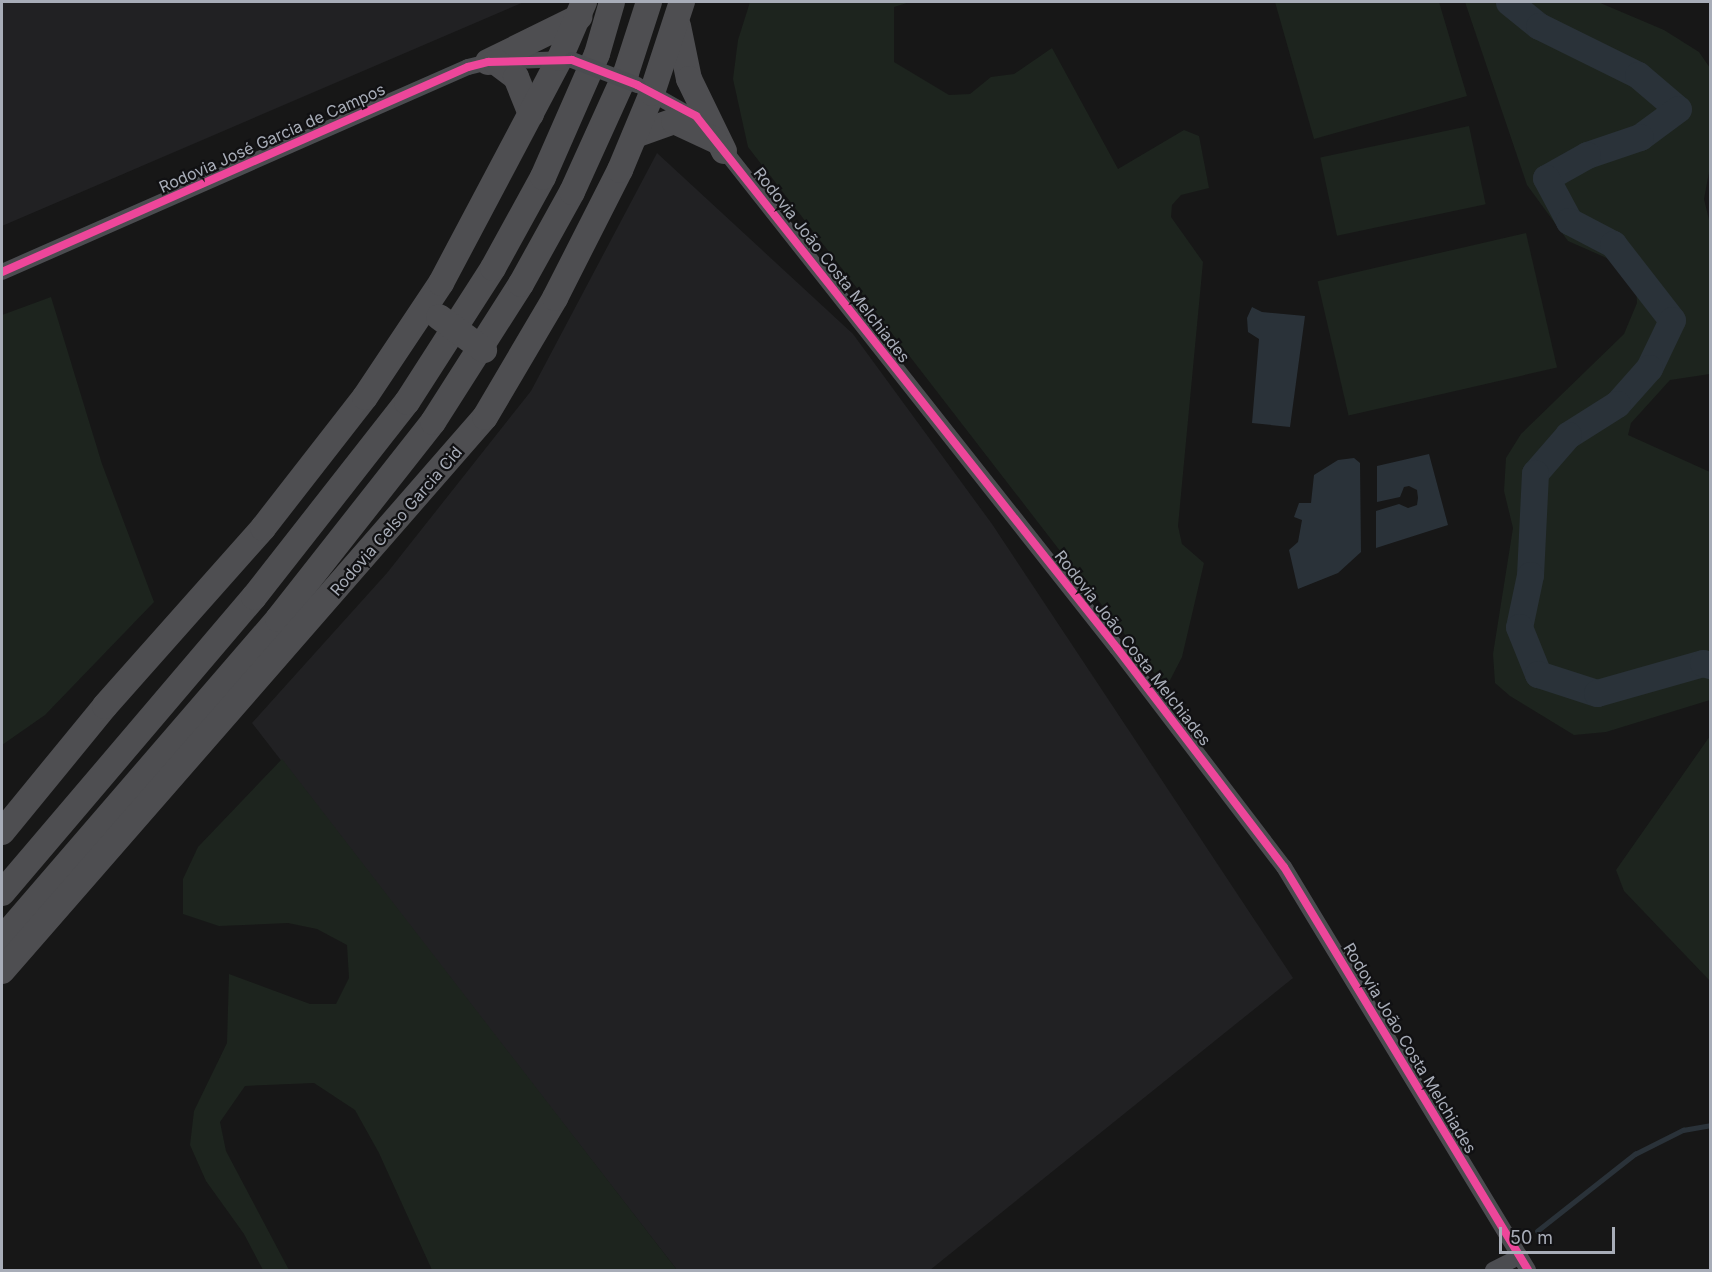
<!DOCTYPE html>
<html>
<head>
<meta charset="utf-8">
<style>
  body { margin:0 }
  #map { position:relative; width:1712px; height:1272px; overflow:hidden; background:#171717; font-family:Inter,sans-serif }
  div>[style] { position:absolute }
  .built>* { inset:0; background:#212123 }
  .green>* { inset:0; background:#1d241e; transform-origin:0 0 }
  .water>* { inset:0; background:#2a3239 }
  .stream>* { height:4.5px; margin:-2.25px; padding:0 2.25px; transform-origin:2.25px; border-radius:2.25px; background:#2a3239 }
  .river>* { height:27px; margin:-13.5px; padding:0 13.5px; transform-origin:13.5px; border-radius:13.5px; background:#2a3239 }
  .minor>* { height:16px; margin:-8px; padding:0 8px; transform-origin:8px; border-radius:8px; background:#4b4c50 }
  .highway>* { height:26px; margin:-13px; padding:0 13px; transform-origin:13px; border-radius:13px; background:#4e4e51 }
  .minor-bridge>* { height:16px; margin:-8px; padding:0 8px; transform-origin:8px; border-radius:8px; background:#4b4c50 }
  .highway-bridge>* { height:26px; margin:-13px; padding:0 13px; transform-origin:13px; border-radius:13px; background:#4e4e51 }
  .cycleway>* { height:8px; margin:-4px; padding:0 4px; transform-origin:4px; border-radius:4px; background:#ed469a }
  span { translate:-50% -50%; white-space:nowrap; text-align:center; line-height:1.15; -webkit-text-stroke:4.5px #111113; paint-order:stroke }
  .street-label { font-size:16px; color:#a8adb8 }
  .frame { position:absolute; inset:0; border:3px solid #a8adb8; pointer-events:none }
  .scale { position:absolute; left:1499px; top:1227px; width:116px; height:27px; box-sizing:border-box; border:3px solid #a8adb8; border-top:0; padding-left:8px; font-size:18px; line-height:21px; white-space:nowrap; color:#a8adb8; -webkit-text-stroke:4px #111113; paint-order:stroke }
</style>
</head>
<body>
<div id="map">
  <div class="built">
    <div style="clip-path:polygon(2px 2px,524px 2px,2px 226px)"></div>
    <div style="clip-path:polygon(657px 153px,853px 334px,992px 524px,1293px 978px,930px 1270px,677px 1270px,252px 723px,387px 573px,531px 391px)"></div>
  </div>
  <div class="green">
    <div style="clip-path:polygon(750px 2px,910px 2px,894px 7px,894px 62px,949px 95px,970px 94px,991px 77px,1014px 74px,1052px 48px,1118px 169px,1184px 130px,1199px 136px,1209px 188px,1181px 195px,1172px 205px,1171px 217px,1203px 262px,1178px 526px,1182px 544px,1204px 563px,1182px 657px,1166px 688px,748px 147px,733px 79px,738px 40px)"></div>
    <div style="clip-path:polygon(1275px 2px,1439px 2px,1467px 96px,1314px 139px)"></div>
    <div style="clip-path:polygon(1465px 2px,1598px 2px,1664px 30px,1699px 52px,1710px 68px,1710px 167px,1704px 199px,1710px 224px,1710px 374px,1670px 380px,1631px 423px,1628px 435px,1710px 472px,1710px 700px,1606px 732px,1574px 735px,1510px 696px,1495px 683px,1493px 654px,1513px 528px,1504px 491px,1506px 458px,1521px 434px,1624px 334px,1637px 303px,1636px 286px,1630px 272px,1618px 263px,1568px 241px,1527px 185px)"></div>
    <div style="left:1469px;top:126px;width:80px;height:152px;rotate:78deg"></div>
    <div style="left:1526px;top:233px;width:138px;height:214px;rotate:77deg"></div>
    <div style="clip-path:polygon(51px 297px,102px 464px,154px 602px,45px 715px,2px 745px,2px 315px)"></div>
    <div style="clip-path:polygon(1710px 736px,1710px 981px,1624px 891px,1616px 870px)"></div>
    <div style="clip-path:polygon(282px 759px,677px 1270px,432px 1270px,379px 1153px,355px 1110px,314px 1083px,245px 1086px,220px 1122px,226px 1151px,289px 1270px,263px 1270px,244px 1234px,206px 1181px,190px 1145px,194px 1111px,227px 1043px,229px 974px,310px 1004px,336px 1004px,349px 978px,347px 945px,317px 929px,288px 923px,219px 926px,183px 914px,183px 879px,198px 847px)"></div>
  </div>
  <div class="water">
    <div style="clip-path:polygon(1252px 307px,1262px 312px,1305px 316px,1290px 427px,1252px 423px,1259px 339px,1248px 332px,1247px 318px)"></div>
    <div style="clip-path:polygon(1429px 454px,1448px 525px,1376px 548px,1376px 511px,1399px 504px,1408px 508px,1417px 505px,1418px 498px,1417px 490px,1409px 486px,1404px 487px,1400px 497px,1377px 502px,1377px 466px)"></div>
    <div style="clip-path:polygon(1354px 458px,1360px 463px,1361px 552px,1338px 573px,1298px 589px,1289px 550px,1298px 542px,1302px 520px,1294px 517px,1299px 503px,1311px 503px,1314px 475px,1338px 460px)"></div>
  </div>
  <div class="stream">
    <div style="left:1537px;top:1231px;width:125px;rotate:-38.2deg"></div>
    <div style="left:1635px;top:1154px;width:54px;rotate:-26.6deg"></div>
    <div style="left:1683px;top:1130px;width:27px;rotate:-10deg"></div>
  </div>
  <div class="river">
    <div style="left:1509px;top:2px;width:38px;rotate:39deg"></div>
    <div style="left:1539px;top:26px;width:110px;rotate:26.3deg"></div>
    <div style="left:1638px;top:75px;width:52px;rotate:40.4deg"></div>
    <div style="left:1678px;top:109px;width:47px;rotate:143.6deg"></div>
    <div style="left:1640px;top:137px;width:56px;rotate:161.2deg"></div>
    <div style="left:1587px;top:155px;width:47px;rotate:150.7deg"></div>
    <div style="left:1546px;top:178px;width:49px;rotate:61.9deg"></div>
    <div style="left:1569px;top:221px;width:50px;rotate:27.6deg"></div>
    <div style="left:1613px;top:244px;width:96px;rotate:52.2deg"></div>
    <div style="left:1672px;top:320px;width:53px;rotate:115.6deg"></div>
    <div style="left:1649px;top:368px;width:48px;rotate:131.6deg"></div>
    <div style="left:1617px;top:404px;width:58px;rotate:147.7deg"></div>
    <div style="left:1568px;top:435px;width:50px;rotate:131deg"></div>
    <div style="left:1535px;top:473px;width:102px;rotate:92.8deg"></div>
    <div style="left:1530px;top:575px;width:53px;rotate:101.9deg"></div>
    <div style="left:1519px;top:627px;width:51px;rotate:68deg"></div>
    <div style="left:1538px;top:674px;width:62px;rotate:17.9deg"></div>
    <div style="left:1597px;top:693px;width:110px;rotate:-15.8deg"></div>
    <div style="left:1703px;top:663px;width:7px;rotate:16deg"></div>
  </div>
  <div class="minor">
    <div style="left:644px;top:89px;width:67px;rotate:29.6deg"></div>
    <div style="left:702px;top:122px;width:670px;rotate:51.73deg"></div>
    <div style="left:1117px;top:648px;width:275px;rotate:52.7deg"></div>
    <div style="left:1284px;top:867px;width:471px;rotate:58.8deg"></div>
    <div style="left:2px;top:272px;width:509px;rotate:-23.75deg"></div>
    <div style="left:468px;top:67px;width:21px;rotate:-14deg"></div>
    <div style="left:488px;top:62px;width:77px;rotate:-2.2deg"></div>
    <div style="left:1493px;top:1270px;width:30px;rotate:-27deg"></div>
  </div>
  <div class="highway">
    <div style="left:678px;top:26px;width:54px;rotate:78.3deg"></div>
    <div style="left:689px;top:79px;width:80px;rotate:64.1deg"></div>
    <div style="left:488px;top:62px;width:102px;rotate:-26.3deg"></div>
    <div style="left:496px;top:62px;width:25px;rotate:37deg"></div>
    <div style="left:516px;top:77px;width:40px;rotate:68deg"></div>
    <div style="left:635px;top:135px;width:41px;rotate:-19.7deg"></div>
    <div style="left:674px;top:121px;width:45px;rotate:24.9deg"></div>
    <div style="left:2px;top:832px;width:163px;rotate:-50.7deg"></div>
    <div style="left:105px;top:706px;width:238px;rotate:-48.4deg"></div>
    <div style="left:263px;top:528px;width:166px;rotate:-52.1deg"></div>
    <div style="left:365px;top:397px;width:137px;rotate:-56.3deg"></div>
    <div style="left:441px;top:283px;width:255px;rotate:-62.1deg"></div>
    <div style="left:560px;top:58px;width:61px;rotate:-66.8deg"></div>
    <div style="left:2px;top:893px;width:389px;rotate:-49.6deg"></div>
    <div style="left:254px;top:597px;width:248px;rotate:-51.9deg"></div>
    <div style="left:407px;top:402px;width:159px;rotate:-57.3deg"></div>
    <div style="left:493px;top:268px;width:104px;rotate:-61.2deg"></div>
    <div style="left:543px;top:177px;width:134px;rotate:-66.3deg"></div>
    <div style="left:597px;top:54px;width:54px;rotate:-73.9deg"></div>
    <div style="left:2px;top:939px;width:423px;rotate:-49.2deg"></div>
    <div style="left:278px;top:619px;width:251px;rotate:-51.8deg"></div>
    <div style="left:433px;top:422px;width:164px;rotate:-57.5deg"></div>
    <div style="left:521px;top:284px;width:105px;rotate:-61deg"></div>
    <div style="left:572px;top:192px;width:131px;rotate:-65.6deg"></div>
    <div style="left:626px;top:73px;width:75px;rotate:-72.1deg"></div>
    <div style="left:2px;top:971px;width:735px;rotate:-48.92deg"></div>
    <div style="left:485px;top:417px;width:138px;rotate:-59.5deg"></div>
    <div style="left:555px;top:298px;width:144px;rotate:-63.1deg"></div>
    <div style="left:620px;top:170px;width:83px;rotate:-67.4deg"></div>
    <div style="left:652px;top:93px;width:96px;rotate:-71.8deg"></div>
  </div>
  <div class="minor-bridge">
    <div style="left:572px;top:60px;width:70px;rotate:21deg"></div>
  </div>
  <div class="highway-bridge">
    <div style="left:439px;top:317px;width:56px;rotate:36.3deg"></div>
  </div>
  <div class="cycleway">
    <div style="left:2px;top:272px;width:509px;rotate:-23.75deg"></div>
    <div style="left:468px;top:67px;width:21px;rotate:-14deg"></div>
    <div style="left:488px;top:62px;width:84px;rotate:-1.4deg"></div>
    <div style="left:572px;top:60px;width:70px;rotate:21deg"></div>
    <div style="left:637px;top:85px;width:67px;rotate:27.7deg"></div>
    <div style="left:696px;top:116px;width:678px;rotate:51.64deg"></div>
    <div style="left:1117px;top:648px;width:275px;rotate:52.7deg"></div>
    <div style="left:1284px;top:867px;width:471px;rotate:58.8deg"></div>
  </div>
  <div class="street-label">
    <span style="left:272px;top:138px;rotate:-24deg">Rodovia José Garcia de Campos</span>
    <span style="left:832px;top:265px;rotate:52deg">Rodovia João Costa Melchiades</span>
    <span style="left:396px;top:521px;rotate:-49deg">Rodovia Celso Garcia Cid</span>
    <span style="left:1133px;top:648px;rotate:52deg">Rodovia João Costa Melchiades</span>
    <span style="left:1410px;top:1048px;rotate:59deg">Rodovia João Costa Melchiades</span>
  </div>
  <div class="frame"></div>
  <div class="scale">50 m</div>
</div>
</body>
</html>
